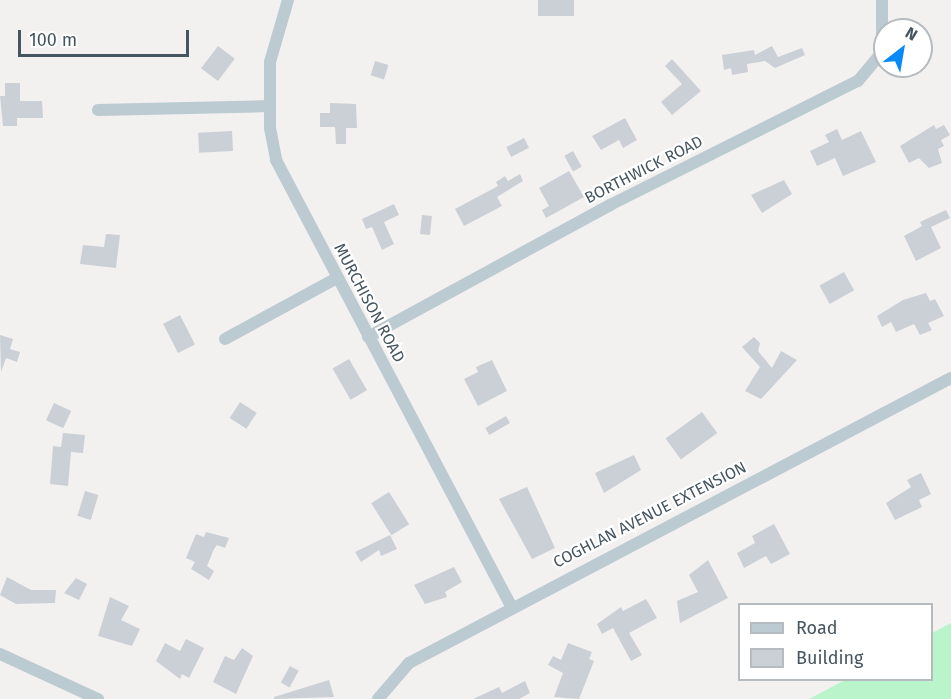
<!DOCTYPE html>
<html>
<head>
<meta charset="utf-8">
<style>
  body { margin:0 }
  #map { position:relative; width:951px; height:699px; overflow:hidden; background:#f3f0f0; font-family:"Fira Sans",sans-serif }
  div>[style] { position:absolute }
  .green>* { inset:0; background:#baf4ca }
  .building>* { inset:0; background:#cbd0d6; transform-origin:0 0 }
  .minor>* { height:12px; margin:-6px; padding:0 6px; transform-origin:6px; border-radius:6px; background:#bccad1 }
  span { translate:-50% -50%; white-space:nowrap; text-align:center; line-height:1.15; -webkit-text-stroke:4.5px #fff; paint-order:stroke }
  .street-label { font-size:16px; color:#465660 }
  .legend { position:absolute; left:738px; top:603px; width:195px; height:78px; box-sizing:border-box; background:#fff; border:2px solid #b5bbbf; margin:0; padding:8px 10px; list-style:none; font-size:18px; color:#465660 }
  .legend li { display:flex; align-items:center; gap:12px; height:30px }
  .legend b { width:30px; border:2px solid #b5bbbf }
  .north { position:absolute; left:873px; top:18px; width:60px; height:60px; box-sizing:border-box; background:#fff; border:2px solid #b5bbbf; border-radius:50%; rotate:31deg; font-size:16px; font-weight:700; line-height:24px; text-align:center; color:#465660 }
  .north::after { content:''; display:block; margin:auto; width:21px; height:27px; background:#068af7; clip-path:polygon(50% 0,100% 100%,50% 72%,0 100%) }
  .scale { position:absolute; left:18px; top:30px; width:171px; height:27px; box-sizing:border-box; border:3px solid #465660; border-top:0; padding-left:8px; font-size:18px; line-height:21px; white-space:nowrap; color:#465660; -webkit-text-stroke:4px #fff; paint-order:stroke }
</style>
</head>
<body>
<div id="map">
  <div class="green">
    <div style="clip-path:polygon(951px 623px,951px 699px,809px 699px,845px 680px,932px 680px,932px 633px)"></div>
  </div>
  <div class="building">
    <div style="left:538px;top:0;width:36px;height:16px"></div>
    <div style="left:218px;top:46px;width:21px;height:28px;rotate:37deg"></div>
    <div style="clip-path:polygon(772px 46px,778px 57px,802px 48px,805px 55px,775px 68px,765px 61px,747px 64px,748px 72px,732px 75px,731px 68px,724px 70px,722px 55px,754px 50px,755px 55px)"></div>
    <div style="clip-path:polygon(672px 59px,701px 91px,672px 115px,661px 102px,682px 84px,665px 66px)"></div>
    <div style="left:375px;top:61px;width:14px;height:15px;rotate:17deg"></div>
    <div style="clip-path:polygon(5px 83px,20px 83px,20px 101px,42px 101px,43px 118px,17px 118px,17px 126px,3px 126px,0 96px,5px 96px)"></div>
    <div style="clip-path:polygon(330px 103px,356px 104px,357px 128px,346px 128px,346px 144px,336px 144px,335px 127px,320px 127px,320px 113px,330px 113px)"></div>
    <div style="clip-path:polygon(625px 118px,637px 140px,623px 148px,619px 140px,601px 150px,592px 136px)"></div>
    <div style="clip-path:polygon(934px 125px,936px 129px,944px 125px,950px 135px,941px 140px,944px 146px,938px 149px,942px 163px,929px 168px,919px 158px,909px 163px,900px 146px)"></div>
    <div style="clip-path:polygon(837px 129px,842px 140px,861px 131px,876px 162px,843px 176px,835px 158px,817px 166px,810px 151px,829px 142px,825px 135px)"></div>
    <div style="left:232px;top:131px;width:20px;height:34px;rotate:87deg"></div>
    <div style="left:524px;top:138px;width:11px;height:20px;rotate:63deg"></div>
    <div style="left:573px;top:151px;width:18px;height:10px;rotate:61deg"></div>
    <div style="clip-path:polygon(569px 171px,584px 197px,546px 218px,542px 210px,549px 206px,539px 188px)"></div>
    <div style="clip-path:polygon(520px 174px,523px 181px,497px 197px,502px 206px,464px 226px,455px 209px,498px 186px,496px 182px,505px 176px,508px 181px)"></div>
    <div style="clip-path:polygon(784px 180px,792px 194px,762px 213px,751px 195px)"></div>
    <div style="clip-path:polygon(394px 204px,399px 215px,384px 222px,394px 244px,382px 250px,372px 227px,366px 229px,362px 219px)"></div>
    <div style="clip-path:polygon(946px 210px,950px 218px,931px 227px,941px 248px,916px 261px,904px 236px,922px 226px,920px 222px)"></div>
    <div style="left:422px;top:215px;width:10px;height:19px;rotate:6deg"></div>
    <div style="clip-path:polygon(106px 234px,120px 235px,116px 268px,80px 264px,83px 245px,104px 247px)"></div>
    <div style="left:844px;top:272px;width:21px;height:28px;rotate:61deg"></div>
    <div style="clip-path:polygon(926px 293px,930px 301px,935px 299px,944px 316px,928px 323px,932px 330px,920px 335px,914px 324px,896px 332px,891px 322px,882px 327px,877px 316px,903px 300px)"></div>
    <div style="left:180px;top:315px;width:33px;height:19px;rotate:63deg"></div>
    <div style="clip-path:polygon(0 335px,13px 339px,10px 349px,20px 352px,17px 362px,6px 358px,1px 372px)"></div>
    <div style="clip-path:polygon(754px 337px,760px 343px,758px 351px,772px 368px,781px 351px,797px 360px,761px 399px,745px 391px,760px 367px,742px 347px)"></div>
    <div style="left:349px;top:359px;width:36px;height:19px;rotate:60deg"></div>
    <div style="clip-path:polygon(492px 360px,507px 391px,478px 406px,464px 379px,478px 372px,476px 367px)"></div>
    <div style="left:240px;top:402px;width:20px;height:19px;rotate:33deg"></div>
    <div style="left:54px;top:403px;width:19px;height:19px;rotate:25deg"></div>
    <div style="left:702px;top:412px;width:26px;height:45px;rotate:54deg"></div>
    <div style="left:506px;top:416px;width:8px;height:24px;rotate:60deg"></div>
    <div style="clip-path:polygon(63px 433px,85px 435px,83px 453px,71px 452px,68px 486px,50px 484px,53px 446px,61px 447px)"></div>
    <div style="clip-path:polygon(634px 455px,641px 470px,604px 493px,595px 473px)"></div>
    <div style="clip-path:polygon(921px 473px,931px 494px,919px 500px,922px 507px,895px 520px,886px 503px,911px 487px,907px 480px)"></div>
    <div style="clip-path:polygon(527px 487px,555px 548px,532px 559px,499px 499px)"></div>
    <div style="left:85px;top:491px;width:14px;height:26px;rotate:17deg"></div>
    <div style="left:389px;top:492px;width:38px;height:21px;rotate:58deg"></div>
    <div style="clip-path:polygon(774px 524px,790px 554px,771px 564px,766px 556px,744px 568px,737px 553px,755px 543px,752px 536px)"></div>
    <div style="clip-path:polygon(206px 532px,229px 538px,225px 548px,217px 545px,214px 549px,207px 566px,214px 571px,209px 580px,191px 569px,195px 562px,186px 558px,196px 534px,204px 537px)"></div>
    <div style="clip-path:polygon(390px 535px,397px 549px,381px 556px,379px 550px,361px 562px,355px 552px)"></div>
    <div style="clip-path:polygon(708px 560px,728px 598px,680px 623px,677px 601px,698px 592px,689px 575px)"></div>
    <div style="clip-path:polygon(454px 567px,462px 582px,445px 592px,447px 597px,425px 604px,414px 585px)"></div>
    <div style="clip-path:polygon(7px 577px,31px 590px,56px 590px,55px 603px,16px 604px,0 595px)"></div>
    <div style="clip-path:polygon(76px 578px,87px 584px,79px 600px,64px 593px)"></div>
    <div style="clip-path:polygon(110px 597px,129px 606px,121px 620px,140px 629px,132px 646px,98px 636px)"></div>
    <div style="clip-path:polygon(646px 599px,657px 618px,629px 633px,642px 655px,631px 661px,613px 628px,602px 634px,597px 624px,621px 607px,623px 611px)"></div>
    <div style="clip-path:polygon(186px 639px,204px 648px,189px 678px,182px 674px,180px 679px,156px 661px,165px 643px,180px 651px)"></div>
    <div style="clip-path:polygon(568px 643px,592px 652px,589px 659px,594px 661px,579px 699px,554px 697px,563px 673px,548px 665px,553px 656px,561px 660px)"></div>
    <div style="clip-path:polygon(242px 648px,253px 656px,236px 694px,213px 682px,225px 656px,234px 660px)"></div>
    <div style="left:290px;top:666px;width:10px;height:19px;rotate:29deg"></div>
    <div style="clip-path:polygon(329px 680px,334px 697px,274px 699px,274px 697px)"></div>
    <div style="clip-path:polygon(525px 681px,530px 693px,519px 699px,473px 699px,499px 687px,502px 693px)"></div>
  </div>
  <div class="minor">
    <div style="left:288px;top:0;width:65px;rotate:106.2deg"></div>
    <div style="left:270px;top:62px;width:66px;rotate:90deg"></div>
    <div style="left:270px;top:128px;width:33px;rotate:79deg"></div>
    <div style="left:276px;top:160px;width:504px;rotate:62.21deg"></div>
    <div style="left:98px;top:110px;width:171px;rotate:-1.3deg"></div>
    <div style="left:368px;top:337px;width:276px;rotate:-28.6deg"></div>
    <div style="left:610px;top:205px;width:277px;rotate:-26.6deg"></div>
    <div style="left:858px;top:81px;width:38px;rotate:-50deg"></div>
    <div style="left:882px;top:52px;width:52px;rotate:-90deg"></div>
    <div style="left:225px;top:339px;width:128px;rotate:-28.6deg"></div>
    <div style="left:0;top:654px;width:108px;rotate:24.7deg"></div>
    <div style="left:378px;top:699px;width:48px;rotate:-49.3deg"></div>
    <div style="left:409px;top:663px;width:612px;rotate:-27.74deg"></div>
  </div>
  <div class="street-label">
    <span style="left:644px;top:170px;rotate:-27deg">BORTHWICK ROAD</span>
    <span style="left:369px;top:303px;rotate:62deg">MURCHISON ROAD</span>
    <span style="left:650px;top:515px;rotate:-27deg">COGHLAN AVENUE EXTENSION</span>
  </div>
  <ul class="legend">
  <li><b style="height:8px;background:#bccad1"></b>Road</li>
  <li><b style="height:16px;background:#cbd0d6"></b>Building</li>
  </ul>
  <div class="north">N</div>
  <div class="scale">100 m</div>
</div>
</body>
</html>
